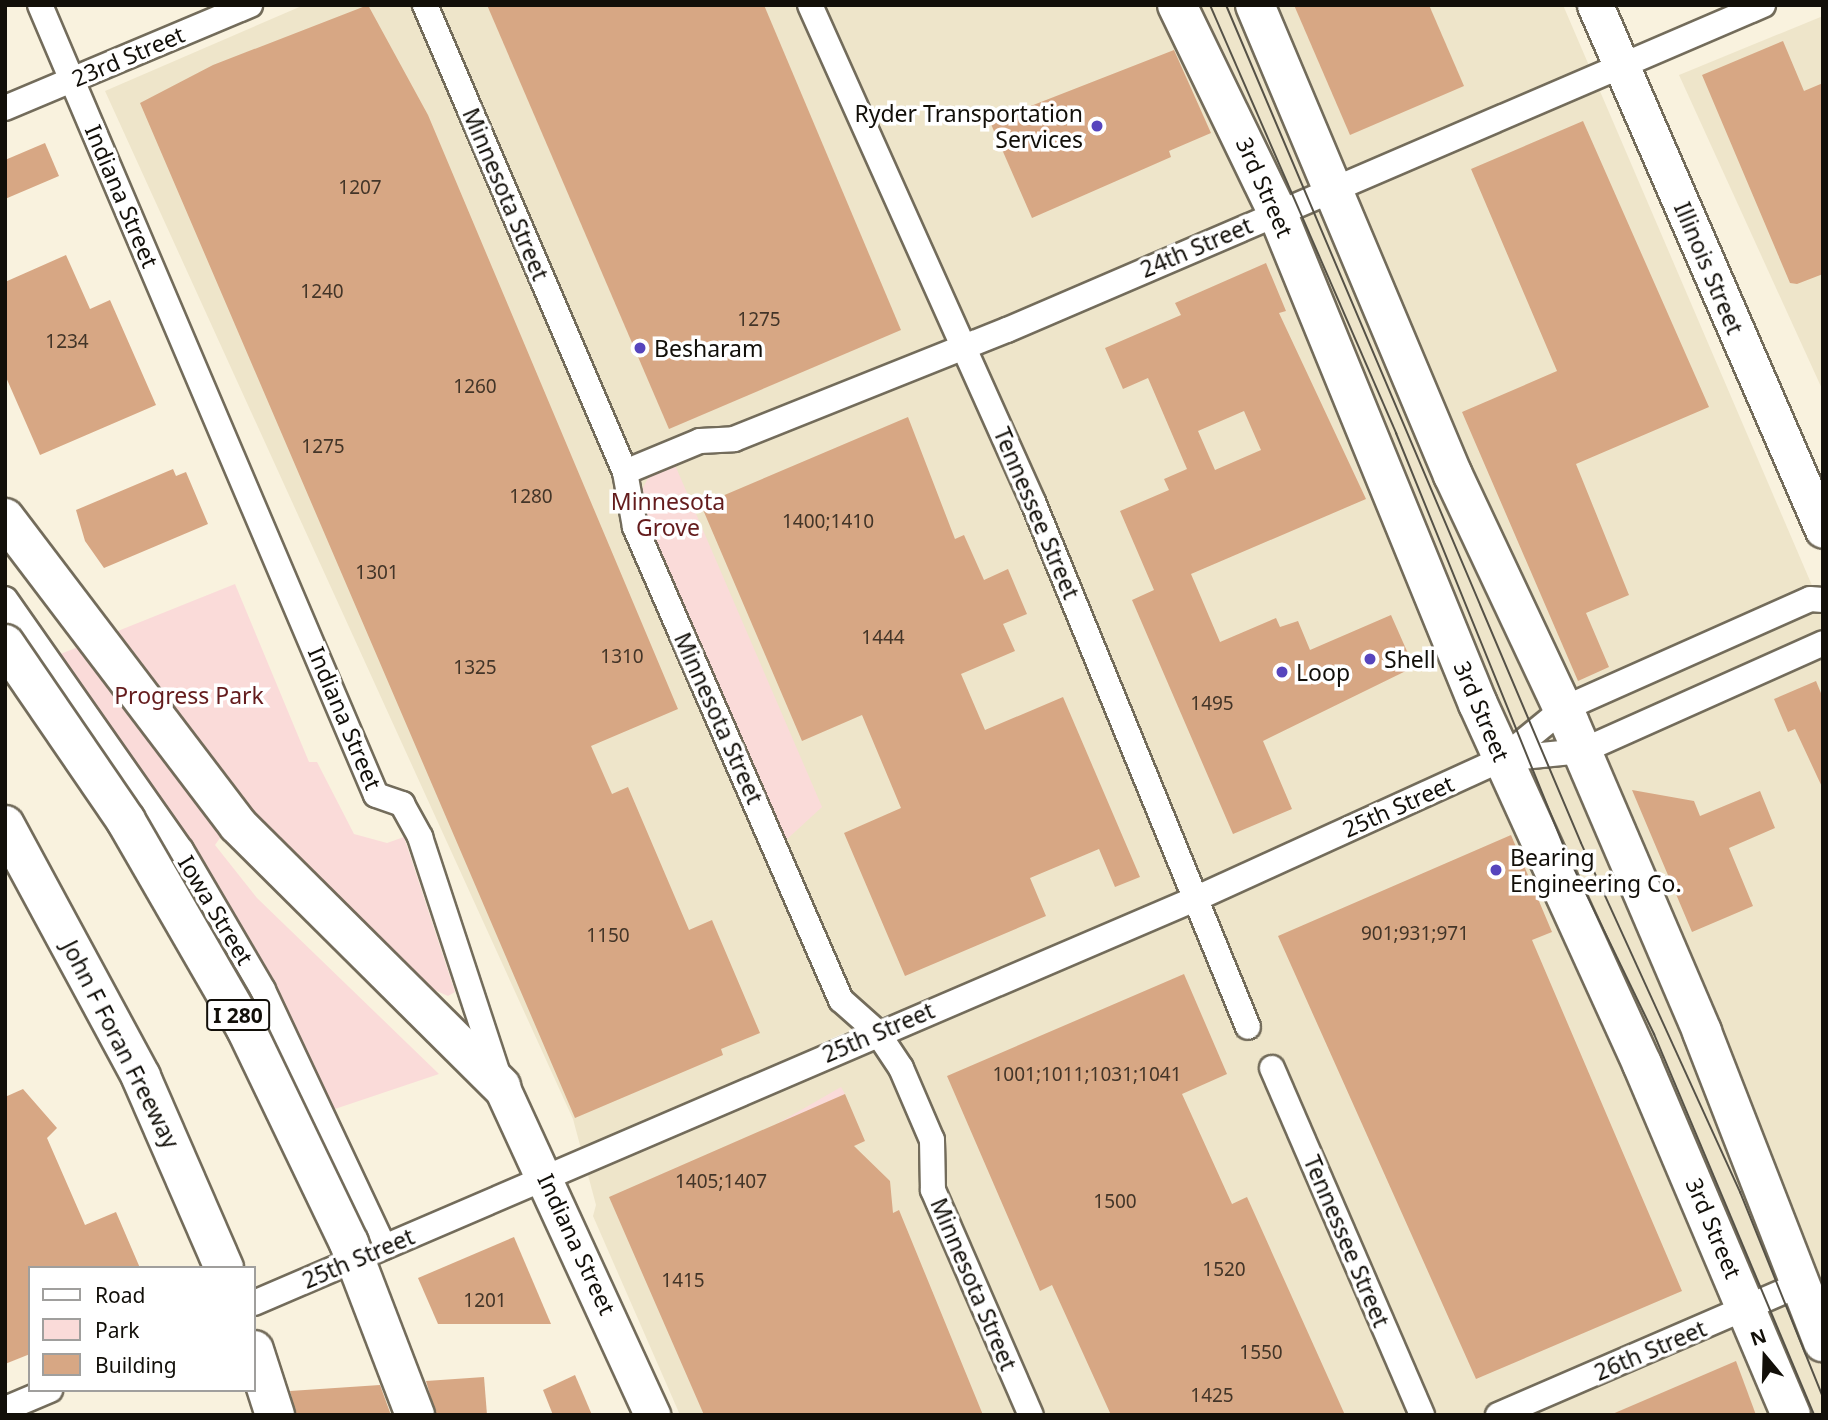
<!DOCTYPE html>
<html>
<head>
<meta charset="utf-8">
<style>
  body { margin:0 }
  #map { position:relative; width:1828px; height:1420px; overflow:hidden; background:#f9f2de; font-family:"Noto Sans",sans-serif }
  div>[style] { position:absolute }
  .built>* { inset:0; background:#eee5ca }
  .green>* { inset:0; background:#fadbd9; transform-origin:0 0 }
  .building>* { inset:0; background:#d7a784 }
  .roads { filter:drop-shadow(2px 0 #736c5b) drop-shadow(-2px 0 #736c5b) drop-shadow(0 2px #736c5b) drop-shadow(0 -2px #736c5b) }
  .street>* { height:24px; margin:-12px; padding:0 12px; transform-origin:12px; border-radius:12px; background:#fff }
  .secondary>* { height:35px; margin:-17.5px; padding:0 17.5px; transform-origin:17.5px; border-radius:17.5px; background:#fff }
  .primary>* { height:38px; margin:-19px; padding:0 19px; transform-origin:19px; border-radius:19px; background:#fff }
  .highway>* { height:38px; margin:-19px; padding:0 19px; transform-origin:19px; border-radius:19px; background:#fff }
  .tram>* { height:2px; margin:-1px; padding:0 1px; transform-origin:1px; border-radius:1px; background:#565247 }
  .bridges { filter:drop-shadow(2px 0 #736c5b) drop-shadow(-2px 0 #736c5b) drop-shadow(0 2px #736c5b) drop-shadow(0 -2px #736c5b) }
  .highway-bridge>* { height:38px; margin:-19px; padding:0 19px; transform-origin:19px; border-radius:19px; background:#fff }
  .dots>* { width:19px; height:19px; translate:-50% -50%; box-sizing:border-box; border:4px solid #fff; border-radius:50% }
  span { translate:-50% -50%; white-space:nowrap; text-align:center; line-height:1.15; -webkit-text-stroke:7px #fff; paint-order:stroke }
  .number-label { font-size:19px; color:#433528 }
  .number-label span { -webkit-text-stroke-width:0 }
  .shield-label span { padding:2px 5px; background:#fff; border:2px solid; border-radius:5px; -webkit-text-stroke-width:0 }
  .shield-label { font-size:21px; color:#120f09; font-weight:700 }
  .street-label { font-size:23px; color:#120f09 }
  .poi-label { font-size:23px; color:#120f09 }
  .right { translate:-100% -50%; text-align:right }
  .left { translate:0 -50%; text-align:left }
  .park-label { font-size:23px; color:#641c1d }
  .frame { position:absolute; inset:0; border:7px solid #120f09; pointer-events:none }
  .legend { position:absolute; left:28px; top:1266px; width:228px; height:126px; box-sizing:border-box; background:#fff; border:2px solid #a09f9d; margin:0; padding:9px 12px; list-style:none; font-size:21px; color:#120f09 }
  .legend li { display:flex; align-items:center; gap:14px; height:35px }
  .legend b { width:35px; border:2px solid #a09f9d }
  .north { position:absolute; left:1730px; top:1322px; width:70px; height:70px; -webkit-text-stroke:5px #fff; paint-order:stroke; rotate:341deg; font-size:19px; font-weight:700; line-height:28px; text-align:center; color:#120f09 }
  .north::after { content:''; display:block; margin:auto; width:24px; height:32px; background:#120f09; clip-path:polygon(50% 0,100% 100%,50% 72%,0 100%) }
</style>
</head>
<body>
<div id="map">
  <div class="built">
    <div style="clip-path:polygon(304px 5px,1563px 5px,1823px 611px,1823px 1415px,680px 1415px,593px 1216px,596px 1205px,573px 1119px,105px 91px)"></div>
    <div style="clip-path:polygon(1823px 16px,1823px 391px,1679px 75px)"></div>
  </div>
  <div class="green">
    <div style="clip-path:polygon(672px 458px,822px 807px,785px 841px,642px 519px,640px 494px,654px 466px)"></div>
    <div style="clip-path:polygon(235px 584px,309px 762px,317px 762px,354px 834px,387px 843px,404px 837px,455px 992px,448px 996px,430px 988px,244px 804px,215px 845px,257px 898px,439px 1074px,323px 1113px,58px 655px)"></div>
    <div style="left:841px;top:1087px;width:8px;height:256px;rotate:60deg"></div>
  </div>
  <div class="building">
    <div style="clip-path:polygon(368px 5px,428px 115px,678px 709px,591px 746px,612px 794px,628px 787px,689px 930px,712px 920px,760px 1033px,721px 1049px,723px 1055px,575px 1118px,140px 103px,213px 65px)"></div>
    <div style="clip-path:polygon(487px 5px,764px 5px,901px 330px,669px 429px)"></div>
    <div style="clip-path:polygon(1294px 5px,1429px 5px,1464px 86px,1350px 135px)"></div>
    <div style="clip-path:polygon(1783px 41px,1804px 91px,1823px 83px,1823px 274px,1797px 284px,1790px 283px,1702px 75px)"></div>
    <div style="clip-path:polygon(1174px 50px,1211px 133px,1169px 151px,1171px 157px,1032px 218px,990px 122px)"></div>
    <div style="clip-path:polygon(1583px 121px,1709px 407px,1576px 464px,1629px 595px,1586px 613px,1609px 667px,1578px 681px,1462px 412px,1557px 371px,1471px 169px)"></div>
    <div style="clip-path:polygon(45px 143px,59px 176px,5px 199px,5px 160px)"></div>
    <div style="clip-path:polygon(66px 255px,90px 309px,110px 300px,156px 405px,40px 455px,5px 375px,5px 282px)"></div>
    <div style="clip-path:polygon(evenodd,1266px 263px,1286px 311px,1279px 313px,1366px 499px,1191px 574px,1220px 642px,1276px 618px,1280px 627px,1298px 621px,1310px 650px,1391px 615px,1414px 667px,1263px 741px,1292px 809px,1233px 834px,1132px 600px,1154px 590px,1120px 511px,1169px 490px,1164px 479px,1187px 469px,1148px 378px,1123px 389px,1105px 348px,1181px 315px,1175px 303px,1266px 263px,1244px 411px,1261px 450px,1215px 470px,1198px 431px,1244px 411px)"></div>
    <div style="clip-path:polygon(908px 417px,955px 539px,964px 535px,984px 580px,1008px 569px,1027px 614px,1003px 624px,1015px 651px,961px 674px,985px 730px,1063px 697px,1140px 877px,1115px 887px,1099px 849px,1030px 878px,1046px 916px,905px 976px,844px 833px,901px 808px,862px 715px,802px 741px,701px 505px)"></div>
    <div style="clip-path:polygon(173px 469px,176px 476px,186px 472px,208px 524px,104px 568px,85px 541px,76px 510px)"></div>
    <div style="clip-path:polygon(1816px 681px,1823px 698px,1823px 789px,1795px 729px,1788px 732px,1774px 699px)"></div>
    <div style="clip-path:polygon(1632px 790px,1694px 801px,1700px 816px,1760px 791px,1775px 828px,1729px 848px,1753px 906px,1692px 932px)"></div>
    <div style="clip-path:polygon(1511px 835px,1552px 932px,1532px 940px,1682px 1291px,1476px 1379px,1278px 936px)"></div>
    <div style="clip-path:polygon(1184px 974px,1227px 1074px,1182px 1094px,1232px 1204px,1247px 1197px,1345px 1415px,1111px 1415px,1052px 1285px,1040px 1291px,947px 1076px)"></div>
    <div style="clip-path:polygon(23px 1089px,57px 1128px,47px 1138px,85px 1225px,116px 1212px,140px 1268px,30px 1268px,30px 1354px,5px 1364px,5px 1097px)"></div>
    <div style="clip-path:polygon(845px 1094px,865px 1141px,854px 1146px,890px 1181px,893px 1213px,899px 1210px,983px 1415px,704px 1415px,609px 1197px)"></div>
    <div style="clip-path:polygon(514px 1237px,551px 1324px,438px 1324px,418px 1278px)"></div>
    <div style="clip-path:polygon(1736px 1361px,1756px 1415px,1610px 1415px)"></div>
    <div style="clip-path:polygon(575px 1375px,592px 1415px,553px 1415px,543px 1390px)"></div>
    <div style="clip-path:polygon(484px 1377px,487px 1415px,436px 1415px,426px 1381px)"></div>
    <div style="clip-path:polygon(380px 1385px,391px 1415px,296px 1415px,290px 1391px)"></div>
  </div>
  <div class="roads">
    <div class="street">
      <div style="left:40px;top:5px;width:858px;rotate:66.96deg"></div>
      <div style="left:376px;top:795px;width:28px;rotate:19deg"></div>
      <div style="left:402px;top:804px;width:38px;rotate:61deg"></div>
      <div style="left:420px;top:837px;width:257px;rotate:71.8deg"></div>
      <div style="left:425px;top:5px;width:508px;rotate:66.82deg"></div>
      <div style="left:625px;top:472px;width:56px;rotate:79.7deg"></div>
      <div style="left:635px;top:527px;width:516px;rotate:66.47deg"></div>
      <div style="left:841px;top:1000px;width:48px;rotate:41.6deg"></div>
      <div style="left:877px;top:1032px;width:43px;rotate:56.3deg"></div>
      <div style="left:901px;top:1068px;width:78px;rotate:66.7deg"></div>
      <div style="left:932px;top:1140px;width:50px;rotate:88.9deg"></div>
      <div style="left:933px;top:1190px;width:245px;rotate:66.5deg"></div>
      <div style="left:810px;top:5px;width:545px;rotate:65.83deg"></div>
      <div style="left:1033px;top:502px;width:567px;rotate:67.73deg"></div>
      <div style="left:5px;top:108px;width:266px;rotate:-22.8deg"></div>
      <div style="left:625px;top:472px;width:81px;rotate:-22.5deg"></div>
      <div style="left:700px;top:441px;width:34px;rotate:-3deg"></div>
      <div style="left:734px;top:439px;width:294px;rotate:-21.8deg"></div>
      <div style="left:1007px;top:330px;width:823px;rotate:-23.26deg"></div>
      <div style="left:5px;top:599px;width:307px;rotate:55deg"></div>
      <div style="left:181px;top:850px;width:162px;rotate:59.6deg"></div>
      <div style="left:263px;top:990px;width:284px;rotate:64.8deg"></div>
      <div style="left:1502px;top:759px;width:79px;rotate:-39.3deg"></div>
      <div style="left:1563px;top:709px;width:270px;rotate:-24deg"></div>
      <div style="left:1810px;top:599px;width:13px;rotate:4deg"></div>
      <div style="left:1272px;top:1068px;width:378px;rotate:66.6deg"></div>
      <div style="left:254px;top:1303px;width:1024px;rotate:-23.24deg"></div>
      <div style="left:1195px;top:899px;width:337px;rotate:-24.5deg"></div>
      <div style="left:1502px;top:759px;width:80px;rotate:-5.7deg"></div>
      <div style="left:1582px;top:751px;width:264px;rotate:-24.1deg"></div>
      <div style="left:5px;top:1409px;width:49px;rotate:-22.9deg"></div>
      <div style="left:1498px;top:1415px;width:330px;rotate:-23.4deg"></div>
    </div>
    <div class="secondary">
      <div style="left:1595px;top:5px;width:572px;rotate:66.53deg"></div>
      <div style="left:501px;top:1086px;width:362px;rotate:65.3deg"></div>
    </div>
    <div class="primary">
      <div style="left:1177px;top:5px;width:230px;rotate:64.2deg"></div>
      <div style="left:1277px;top:212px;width:531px;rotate:67.78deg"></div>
      <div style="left:1478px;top:704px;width:396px;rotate:65.5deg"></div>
      <div style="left:1642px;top:1064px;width:381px;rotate:67deg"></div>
      <div style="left:1255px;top:5px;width:510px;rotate:67.16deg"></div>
      <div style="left:1453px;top:475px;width:272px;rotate:64.8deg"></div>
      <div style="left:1569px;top:721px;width:338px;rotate:66.8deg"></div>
      <div style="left:1702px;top:1032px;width:333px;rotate:68.7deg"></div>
    </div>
    <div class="highway">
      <div style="left:5px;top:518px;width:385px;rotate:52.8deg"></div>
      <div style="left:238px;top:825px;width:371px;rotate:44.8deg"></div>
      <div style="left:5px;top:825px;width:286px;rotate:61.6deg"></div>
      <div style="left:141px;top:1077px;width:208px;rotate:66.5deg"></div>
      <div style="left:254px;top:1350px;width:68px;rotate:72.1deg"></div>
    </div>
  </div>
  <div class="tram">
    <div style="left:1210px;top:5px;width:467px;rotate:66.5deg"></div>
    <div style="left:1396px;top:433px;width:454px;rotate:67.9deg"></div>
    <div style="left:1567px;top:854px;width:200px;rotate:64.2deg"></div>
    <div style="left:1654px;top:1034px;width:413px;rotate:67.2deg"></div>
    <div style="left:1226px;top:5px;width:910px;rotate:67.04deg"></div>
    <div style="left:1581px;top:843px;width:384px;rotate:65.5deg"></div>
    <div style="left:1740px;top:1192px;width:221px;rotate:68deg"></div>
  </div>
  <div class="bridges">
    <div class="highway-bridge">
      <div style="left:5px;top:644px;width:214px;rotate:55.6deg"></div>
      <div style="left:126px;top:821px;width:240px;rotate:60deg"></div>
      <div style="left:246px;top:1029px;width:237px;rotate:64.3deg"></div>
      <div style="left:349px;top:1243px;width:184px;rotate:69deg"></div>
    </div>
  </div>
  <div class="dots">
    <div style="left:1097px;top:126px;background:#5745bd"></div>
    <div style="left:640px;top:348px;background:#5745bd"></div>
    <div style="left:1370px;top:659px;background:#5745bd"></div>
    <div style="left:1282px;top:672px;background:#5745bd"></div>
    <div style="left:1496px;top:870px;background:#5745bd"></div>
  </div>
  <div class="number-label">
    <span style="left:360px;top:188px">1207</span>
    <span style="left:322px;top:292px">1240</span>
    <span style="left:759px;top:320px">1275</span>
    <span style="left:67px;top:342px">1234</span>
    <span style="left:475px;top:387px">1260</span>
    <span style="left:323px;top:447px">1275</span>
    <span style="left:531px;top:497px">1280</span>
    <span style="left:828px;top:522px">1400;1410</span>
    <span style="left:377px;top:573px">1301</span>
    <span style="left:883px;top:638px">1444</span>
    <span style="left:622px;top:657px">1310</span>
    <span style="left:475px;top:668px">1325</span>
    <span style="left:1212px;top:704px">1495</span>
    <span style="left:1415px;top:934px">901;931;971</span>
    <span style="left:608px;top:936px">1150</span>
    <span style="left:1087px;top:1075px">1001;1011;1031;1041</span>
    <span style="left:721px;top:1182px">1405;1407</span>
    <span style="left:1115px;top:1202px">1500</span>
    <span style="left:1224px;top:1270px">1520</span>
    <span style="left:683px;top:1281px">1415</span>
    <span style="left:485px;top:1301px">1201</span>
    <span style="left:1261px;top:1353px">1550</span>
    <span style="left:1212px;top:1396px">1425</span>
  </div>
  <div class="shield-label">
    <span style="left:238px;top:1015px">I 280</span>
  </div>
  <div class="street-label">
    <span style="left:128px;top:56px;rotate:-23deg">23rd Street</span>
    <span style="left:1265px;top:187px;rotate:66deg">3rd Street</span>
    <span style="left:506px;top:194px;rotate:67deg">Minnesota Street</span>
    <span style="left:122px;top:196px;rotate:67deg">Indiana Street</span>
    <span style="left:1196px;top:247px;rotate:-23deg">24th Street</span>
    <span style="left:1709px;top:268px;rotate:67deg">Illinois Street</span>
    <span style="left:1037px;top:513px;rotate:67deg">Tennessee Street</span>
    <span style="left:1482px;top:711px;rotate:67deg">3rd Street</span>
    <span style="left:345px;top:718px;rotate:67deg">Indiana Street</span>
    <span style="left:719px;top:718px;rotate:66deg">Minnesota Street</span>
    <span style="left:1398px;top:806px;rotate:-24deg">25th Street</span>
    <span style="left:216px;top:910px;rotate:59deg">Iowa Street</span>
    <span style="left:878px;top:1032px;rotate:-23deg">25th Street</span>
    <span style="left:121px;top:1044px;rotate:63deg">John F Foran Freeway</span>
    <span style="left:1714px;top:1228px;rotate:67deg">3rd Street</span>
    <span style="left:1347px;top:1241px;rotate:67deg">Tennessee Street</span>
    <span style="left:577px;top:1244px;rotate:65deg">Indiana Street</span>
    <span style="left:358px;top:1258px;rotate:-23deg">25th Street</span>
    <span style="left:974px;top:1284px;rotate:67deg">Minnesota Street</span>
    <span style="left:1650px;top:1350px;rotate:-23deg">26th Street</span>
  </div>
  <div class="poi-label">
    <span class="right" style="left:1083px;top:126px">Ryder Transportation<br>Services</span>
    <span class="left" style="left:654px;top:348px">Besharam</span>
    <span class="left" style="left:1384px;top:659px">Shell</span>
    <span class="left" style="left:1296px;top:672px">Loop</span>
    <span class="left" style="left:1510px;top:870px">Bearing<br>Engineering Co.</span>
  </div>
  <div class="park-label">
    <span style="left:668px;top:514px">Minnesota<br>Grove</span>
    <span style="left:189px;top:695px">Progress Park</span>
  </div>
  <div class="frame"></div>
  <ul class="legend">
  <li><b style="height:9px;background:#fff"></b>Road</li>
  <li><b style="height:19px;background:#fadbd9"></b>Park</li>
  <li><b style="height:19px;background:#d7a784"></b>Building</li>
  </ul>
  <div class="north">N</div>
</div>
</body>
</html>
